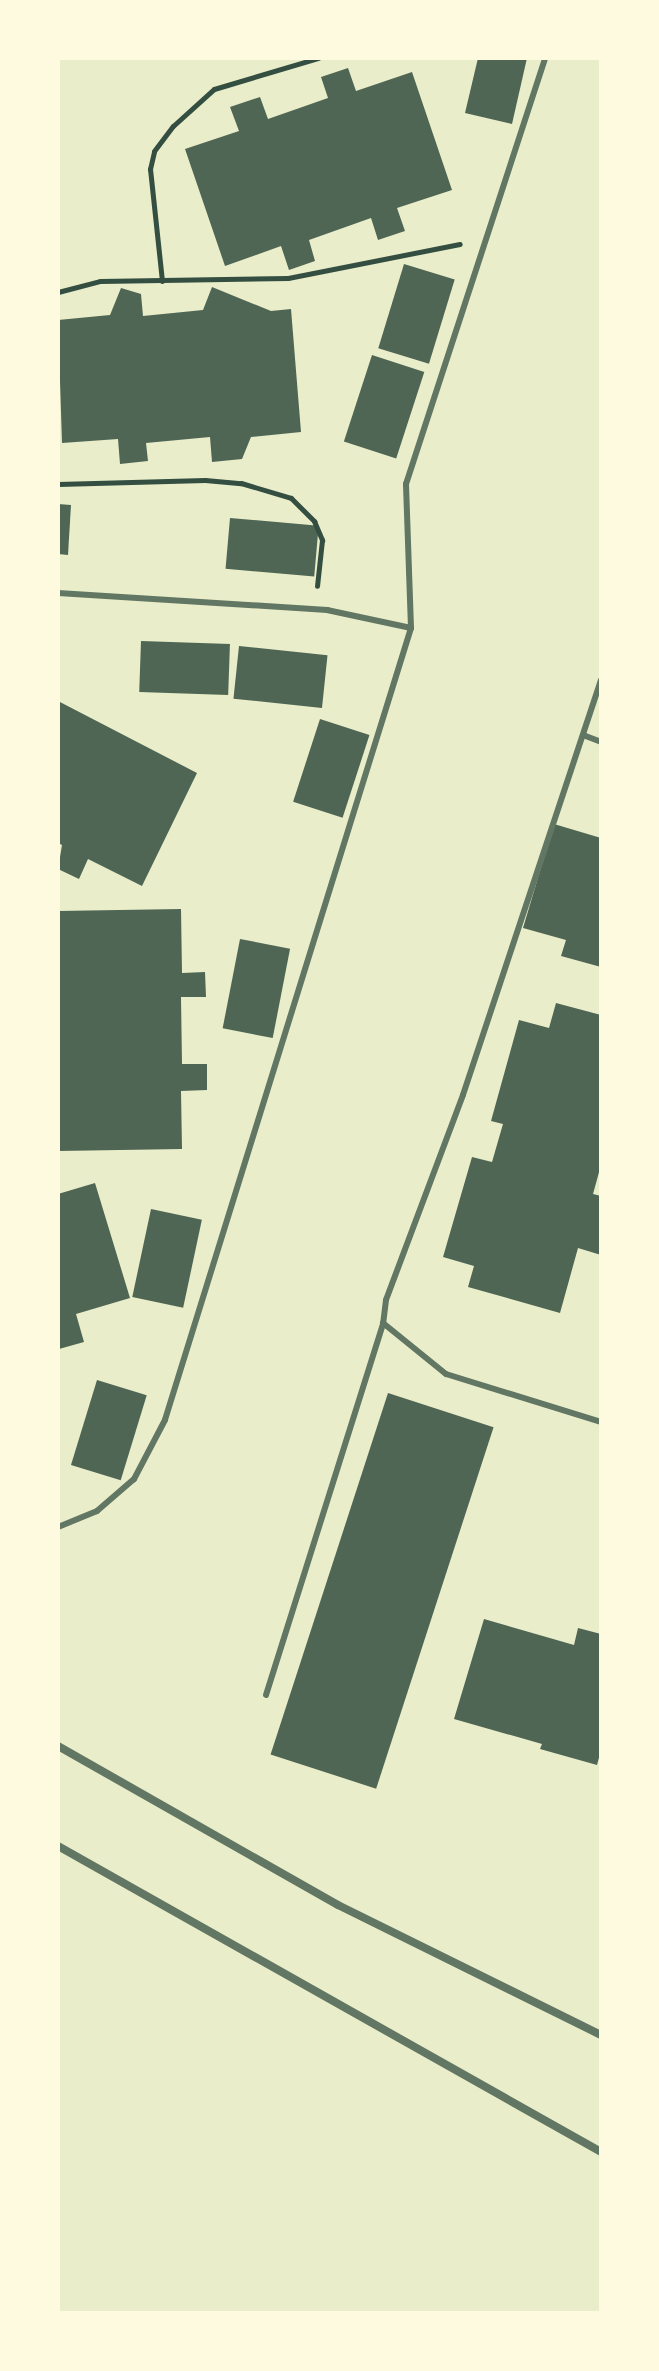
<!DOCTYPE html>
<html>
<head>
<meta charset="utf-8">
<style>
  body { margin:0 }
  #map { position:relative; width:659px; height:2371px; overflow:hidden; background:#e9edc9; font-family:"Work Sans",sans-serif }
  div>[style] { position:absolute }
  .building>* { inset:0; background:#4f6655; transform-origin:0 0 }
  .path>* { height:5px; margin:-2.5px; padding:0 2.5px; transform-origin:2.5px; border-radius:2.5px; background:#344e41 }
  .service>* { height:6px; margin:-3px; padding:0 3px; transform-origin:3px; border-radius:3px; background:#617663 }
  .minor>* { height:8px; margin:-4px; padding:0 4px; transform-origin:4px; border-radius:4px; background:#617663 }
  span { translate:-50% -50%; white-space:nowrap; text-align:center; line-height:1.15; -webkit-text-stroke:8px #fefae0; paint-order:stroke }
  .frame { position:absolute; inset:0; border:60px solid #fefae0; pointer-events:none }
</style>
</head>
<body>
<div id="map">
  <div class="building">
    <div style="clip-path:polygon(478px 58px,527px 58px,512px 124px,465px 113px)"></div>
    <div style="clip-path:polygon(348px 68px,356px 91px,412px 72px,452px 190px,397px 208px,405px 231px,378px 240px,371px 218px,309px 240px,315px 261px,289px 270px,281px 246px,225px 266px,185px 149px,239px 131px,230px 107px,260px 97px,268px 119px,328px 98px,321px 77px)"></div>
    <div style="left:404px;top:264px;width:53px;height:88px;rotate:17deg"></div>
    <div style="clip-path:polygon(212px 287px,271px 311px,291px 309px,301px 432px,251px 437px,242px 459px,212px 462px,210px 437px,146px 443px,148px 461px,120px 464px,118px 439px,62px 443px,58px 320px,110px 315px,121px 288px,141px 294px,143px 316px,203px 310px)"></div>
    <div style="left:372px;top:355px;width:55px;height:91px;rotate:18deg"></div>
    <div style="clip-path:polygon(58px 504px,71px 505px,68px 555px,58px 554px)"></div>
    <div style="left:230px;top:518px;width:89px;height:51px;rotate:5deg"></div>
    <div style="left:141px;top:641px;width:89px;height:51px;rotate:2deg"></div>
    <div style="left:239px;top:646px;width:89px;height:53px;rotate:6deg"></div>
    <div style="clip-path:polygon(58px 701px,197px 773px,142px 886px,88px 859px,79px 879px,58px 869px,62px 845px,58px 843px)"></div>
    <div style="left:320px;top:719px;width:52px;height:87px;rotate:18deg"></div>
    <div style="clip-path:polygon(554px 824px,601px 838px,601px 967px,561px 956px,566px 940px,523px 928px)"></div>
    <div style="clip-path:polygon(181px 909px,182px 973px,205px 972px,206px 997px,181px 997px,182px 1064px,207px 1064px,207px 1090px,181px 1091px,182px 1149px,58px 1151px,58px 911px)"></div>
    <div style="left:240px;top:939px;width:51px;height:91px;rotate:11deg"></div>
    <div style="clip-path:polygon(556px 1003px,601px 1015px,601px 1165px,593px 1194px,601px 1196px,601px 1255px,578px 1248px,560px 1313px,468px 1287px,474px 1266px,443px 1257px,472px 1157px,492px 1162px,503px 1124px,491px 1121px,519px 1020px,549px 1028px)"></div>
    <div style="clip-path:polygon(95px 1183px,130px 1298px,76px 1314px,84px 1342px,59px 1349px,58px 1194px)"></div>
    <div style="left:151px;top:1209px;width:52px;height:90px;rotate:12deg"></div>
    <div style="left:97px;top:1380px;width:52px;height:89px;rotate:17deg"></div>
    <div style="left:388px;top:1393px;width:111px;height:380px;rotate:18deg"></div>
    <div style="clip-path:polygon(484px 1619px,574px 1645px,578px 1628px,601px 1634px,601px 1750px,597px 1765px,540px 1749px,542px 1744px,454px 1719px)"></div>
  </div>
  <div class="path">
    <div style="left:162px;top:281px;width:113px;rotate:-96.1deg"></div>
    <div style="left:150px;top:169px;width:18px;rotate:-77deg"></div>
    <div style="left:154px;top:151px;width:31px;rotate:-53deg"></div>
    <div style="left:173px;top:126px;width:55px;rotate:-42.1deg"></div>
    <div style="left:214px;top:89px;width:109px;rotate:-16.6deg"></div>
    <div style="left:58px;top:292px;width:43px;rotate:-14.7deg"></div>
    <div style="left:100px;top:281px;width:188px;rotate:-0.9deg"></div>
    <div style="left:288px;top:278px;width:175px;rotate:-11.2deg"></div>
    <div style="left:58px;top:484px;width:147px;rotate:-1.6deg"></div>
    <div style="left:205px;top:480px;width:36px;rotate:5deg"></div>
    <div style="left:241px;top:483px;width:52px;rotate:16.7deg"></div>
    <div style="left:291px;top:498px;width:33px;rotate:45deg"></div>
    <div style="left:314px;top:521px;width:21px;rotate:67deg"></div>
    <div style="left:322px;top:540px;width:46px;rotate:96.2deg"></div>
  </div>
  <div class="service">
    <div style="left:58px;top:593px;width:270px;rotate:3.6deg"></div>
    <div style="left:327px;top:610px;width:86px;rotate:12.1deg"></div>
    <div style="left:411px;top:628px;width:829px;rotate:107.26deg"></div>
    <div style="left:165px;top:1420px;width:67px;rotate:117.7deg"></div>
    <div style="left:134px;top:1479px;width:49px;rotate:139.1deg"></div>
    <div style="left:97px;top:1511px;width:42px;rotate:157.7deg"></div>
    <div style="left:411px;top:628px;width:144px;rotate:-92deg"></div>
    <div style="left:406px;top:484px;width:448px;rotate:-71.9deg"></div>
    <div style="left:601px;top:680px;width:437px;rotate:108.4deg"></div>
    <div style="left:463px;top:1095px;width:219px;rotate:110.6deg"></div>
    <div style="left:386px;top:1300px;width:23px;rotate:97deg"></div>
    <div style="left:383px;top:1323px;width:81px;rotate:39deg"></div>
    <div style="left:446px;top:1374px;width:162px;rotate:17.2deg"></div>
    <div style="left:583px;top:735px;width:19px;rotate:21deg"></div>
    <div style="left:266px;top:1695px;width:390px;rotate:-72.5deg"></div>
  </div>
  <div class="minor">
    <div style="left:58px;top:1746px;width:322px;rotate:29.6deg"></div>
    <div style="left:338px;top:1905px;width:293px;rotate:26.3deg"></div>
    <div style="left:58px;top:1846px;width:623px;rotate:29.4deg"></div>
  </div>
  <div class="frame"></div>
</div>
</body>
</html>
